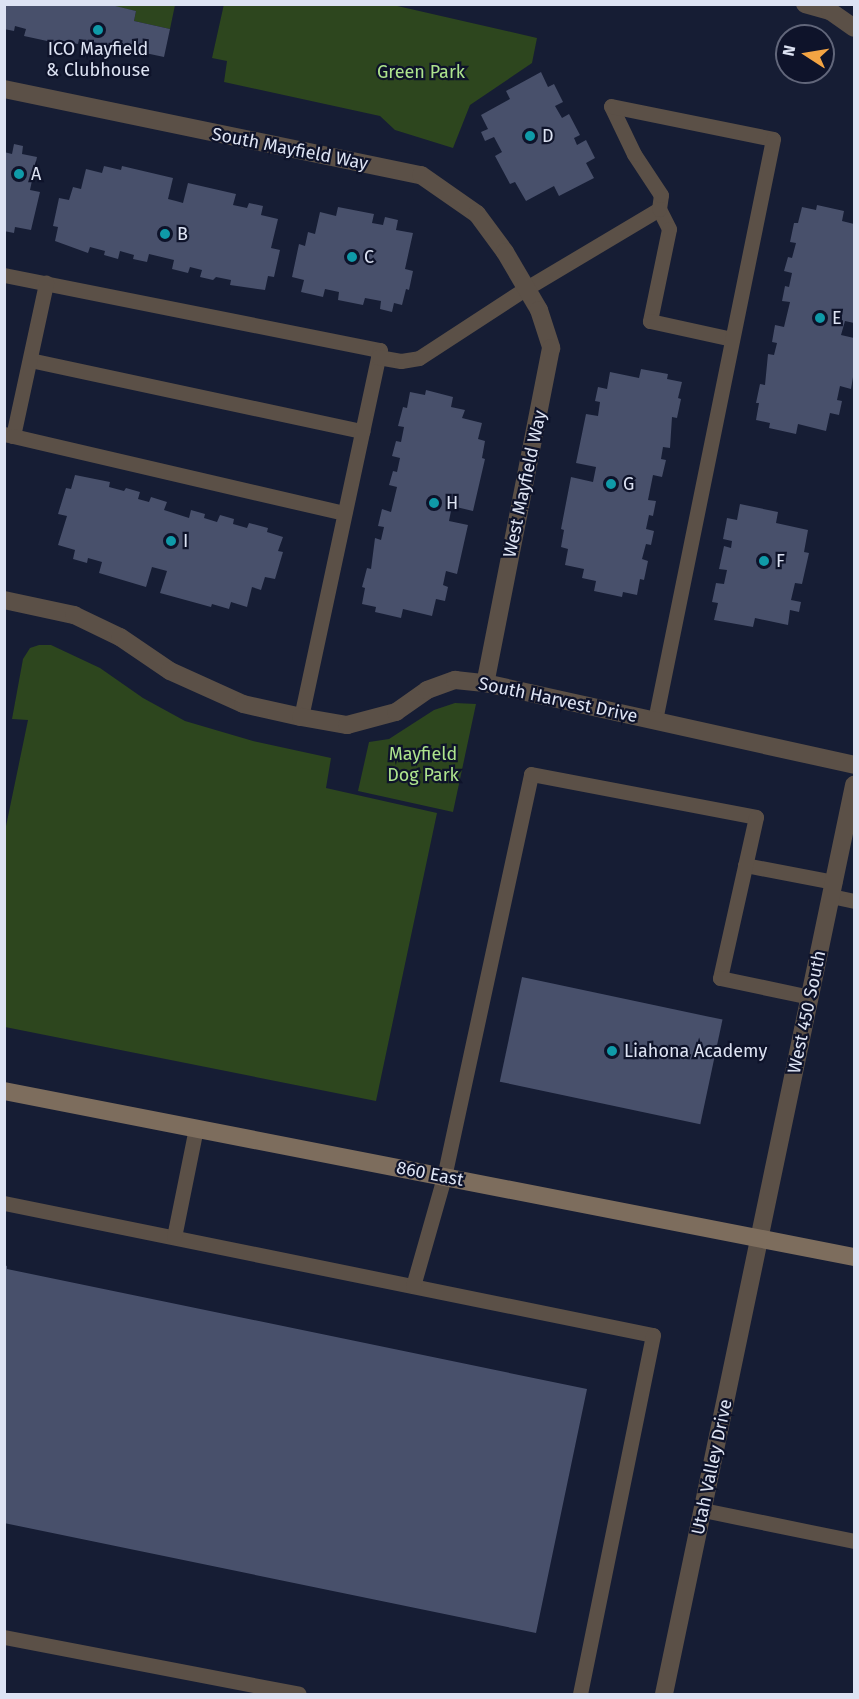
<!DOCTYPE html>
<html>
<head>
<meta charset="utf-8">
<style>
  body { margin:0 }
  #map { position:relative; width:859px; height:1699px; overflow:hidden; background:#161d34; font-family:"Fira Sans",sans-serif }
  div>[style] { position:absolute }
  .green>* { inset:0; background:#2d461e }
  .building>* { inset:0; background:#48506b; transform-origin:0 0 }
  .lane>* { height:15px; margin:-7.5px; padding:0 7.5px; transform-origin:7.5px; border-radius:7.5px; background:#5b5047 }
  .street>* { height:18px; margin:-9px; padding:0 9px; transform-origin:9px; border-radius:9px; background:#5b5047 }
  .secondary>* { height:18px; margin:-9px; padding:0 9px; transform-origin:9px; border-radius:9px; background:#7d6d5d }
  .dots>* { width:16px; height:16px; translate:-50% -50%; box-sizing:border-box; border:3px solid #0e132a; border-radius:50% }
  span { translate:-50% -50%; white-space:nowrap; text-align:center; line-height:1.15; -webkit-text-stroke:4.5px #0e132a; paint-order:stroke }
  .poi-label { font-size:18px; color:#dde3f3 }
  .left { translate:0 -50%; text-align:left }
  .park-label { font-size:18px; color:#ade38d }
  .street-label { font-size:18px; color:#dde3f3 }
  .frame { position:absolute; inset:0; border:6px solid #dde3f3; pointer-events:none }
  .north { position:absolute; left:775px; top:24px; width:60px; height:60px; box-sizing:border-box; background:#0e132a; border:2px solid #61667a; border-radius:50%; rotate:282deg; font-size:16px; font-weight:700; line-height:24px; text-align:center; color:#dde3f3 }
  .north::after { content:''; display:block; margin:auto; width:21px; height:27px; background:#f3a443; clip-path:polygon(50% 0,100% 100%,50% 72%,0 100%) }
</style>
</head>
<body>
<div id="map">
  <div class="green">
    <div style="clip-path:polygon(224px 4px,393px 5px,537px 38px,532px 63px,470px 105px,453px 148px,395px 130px,380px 116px,224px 82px,227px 61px,212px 58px)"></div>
    <div style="clip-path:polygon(107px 5px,175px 5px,170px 29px,134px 21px,136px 11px)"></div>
    <div style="clip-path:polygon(39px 645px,51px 645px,100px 668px,143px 698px,185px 721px,253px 741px,331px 758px,326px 788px,437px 813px,376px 1101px,5px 1027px,5px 831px,28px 720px,12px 719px,23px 659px,30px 648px)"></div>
    <div style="clip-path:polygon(455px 703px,476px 704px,453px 812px,358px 791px,369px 742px,389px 739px,434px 710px)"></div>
  </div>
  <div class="building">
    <div style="clip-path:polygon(4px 4px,107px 4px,136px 11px,134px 21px,170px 29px,164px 57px,79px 39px,78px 44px,62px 41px,61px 44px,24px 36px,26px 29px,15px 26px,14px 31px,4px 29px)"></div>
    <div style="clip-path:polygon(541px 72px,548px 87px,554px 84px,563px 102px,555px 106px,562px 118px,569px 114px,580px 135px,574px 138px,577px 145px,586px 140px,595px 158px,586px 163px,594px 178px,559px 196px,554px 186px,526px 201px,515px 182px,510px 184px,495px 156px,502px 152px,494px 137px,485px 141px,481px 132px,488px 129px,481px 115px,510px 99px,506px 91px)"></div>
    <div style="clip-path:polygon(14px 144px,23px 146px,22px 154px,37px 157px,30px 190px,40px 192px,31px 230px,15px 227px,14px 233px,4px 231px,4px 152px,12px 154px)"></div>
    <div style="clip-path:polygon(104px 166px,121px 170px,122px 166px,173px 178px,168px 199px,176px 201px,183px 203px,188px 183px,236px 194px,233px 205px,247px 208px,249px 203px,263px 206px,261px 215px,278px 219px,271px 248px,280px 250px,274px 277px,268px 276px,265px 290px,230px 285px,231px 280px,216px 277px,213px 280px,200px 277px,202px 270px,190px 267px,188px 273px,172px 269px,174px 260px,149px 254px,147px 262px,133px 259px,134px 255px,120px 251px,118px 259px,104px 255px,105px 251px,90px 247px,88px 253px,55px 241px,58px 227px,53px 226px,59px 198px,69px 200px,73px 187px,81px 189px,86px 169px,102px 173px)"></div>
    <div style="clip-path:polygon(817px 205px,844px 211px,842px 221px,854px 224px,854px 323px,845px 321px,841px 335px,854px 338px,854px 371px,851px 389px,840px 386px,837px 400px,842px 401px,839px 415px,830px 413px,826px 431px,798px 424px,796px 434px,769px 428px,770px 423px,756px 420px,759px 403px,756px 403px,760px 384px,765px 385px,768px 354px,774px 355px,777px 343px,772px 342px,775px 325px,784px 327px,790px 302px,782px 301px,785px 286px,789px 287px,792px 273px,784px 271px,788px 257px,792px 258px,796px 243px,790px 242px,794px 223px,798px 223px,802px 207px,816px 210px)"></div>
    <div style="clip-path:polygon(338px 207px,374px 214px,372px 223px,383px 225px,385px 217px,398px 220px,396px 230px,413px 233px,405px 269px,413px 271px,409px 290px,406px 289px,402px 305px,394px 303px,392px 312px,380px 309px,381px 301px,365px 298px,363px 305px,338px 300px,339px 292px,325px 289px,323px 297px,301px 292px,304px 280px,292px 277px,299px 244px,305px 246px,308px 232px,315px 234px,320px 212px,336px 216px)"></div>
    <div style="clip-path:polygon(641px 369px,668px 374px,667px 379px,682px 382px,678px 398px,681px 399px,677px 418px,672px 417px,670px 448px,663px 447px,661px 459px,666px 460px,662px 477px,653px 475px,648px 500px,656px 501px,653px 516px,649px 515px,646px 529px,654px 531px,651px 545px,646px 544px,642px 559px,648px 561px,644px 580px,640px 579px,637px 595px,623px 592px,622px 597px,594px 591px,596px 581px,582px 578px,584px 569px,565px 565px,568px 549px,561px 547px,564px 530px,561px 529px,571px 477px,593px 482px,596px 467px,576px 463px,586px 414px,598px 416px,600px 402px,595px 401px,598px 387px,607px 389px,610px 372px,639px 378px)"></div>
    <div style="clip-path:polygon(426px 390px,453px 397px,451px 407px,465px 410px,462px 418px,482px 423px,478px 439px,485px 441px,482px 458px,485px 459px,473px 511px,452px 506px,449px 521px,468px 525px,457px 574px,446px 571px,443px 585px,448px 587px,445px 601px,436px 599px,432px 616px,403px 609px,401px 618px,375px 612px,376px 607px,362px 604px,365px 588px,362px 587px,367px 568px,371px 569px,375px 538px,381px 540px,384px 527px,378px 526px,382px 509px,391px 512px,397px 487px,389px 485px,393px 471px,397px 472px,400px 458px,392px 456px,396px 441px,401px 442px,404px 427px,398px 426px,403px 407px,407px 408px,410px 392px,425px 395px)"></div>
    <div style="clip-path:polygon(75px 475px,110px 482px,109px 487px,124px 491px,126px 488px,140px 492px,138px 499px,149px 502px,151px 497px,167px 502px,164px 510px,189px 518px,191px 510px,205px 514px,204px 518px,217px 522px,220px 515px,234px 519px,233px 524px,247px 528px,249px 523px,268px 528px,267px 532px,283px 537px,278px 551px,283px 552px,275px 579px,265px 577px,261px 590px,252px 587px,247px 607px,231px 602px,229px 609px,212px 604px,211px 607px,160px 593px,167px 571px,152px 567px,146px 587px,99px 573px,102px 562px,88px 558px,87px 563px,73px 559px,75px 550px,58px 545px,67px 516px,58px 514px,66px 488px,71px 489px)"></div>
    <div style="clip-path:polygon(740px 504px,778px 512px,776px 523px,808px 530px,804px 552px,809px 553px,802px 584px,795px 583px,791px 600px,801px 602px,799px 612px,790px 610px,788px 625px,755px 618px,753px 627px,714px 620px,718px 603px,712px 602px,716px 583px,724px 584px,727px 570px,719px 569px,724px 546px,731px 548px,732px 541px,723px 539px,727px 518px,737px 520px)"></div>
    <div style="left:522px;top:977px;width:205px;height:107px;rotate:12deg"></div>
    <div style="clip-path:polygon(4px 1265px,7px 1266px,7px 1269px,587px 1389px,536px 1633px,4px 1523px)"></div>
  </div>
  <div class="lane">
    <div style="left:659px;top:209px;width:22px;rotate:63deg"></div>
    <div style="left:669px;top:229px;width:94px;rotate:101.7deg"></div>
    <div style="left:650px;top:321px;width:84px;rotate:12.4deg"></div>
    <div style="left:4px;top:275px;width:383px;rotate:11.3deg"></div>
    <div style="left:380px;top:350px;width:7px;rotate:106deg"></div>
    <div style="left:30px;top:360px;width:340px;rotate:12.1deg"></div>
    <div style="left:4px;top:434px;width:9px;rotate:13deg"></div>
    <div style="left:13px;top:436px;width:157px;rotate:-77.8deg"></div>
    <div style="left:13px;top:436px;width:340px;rotate:13.1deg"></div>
    <div style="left:301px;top:717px;width:368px;rotate:-77.9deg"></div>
    <div style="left:378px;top:357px;width:23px;rotate:10deg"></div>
    <div style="left:401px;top:361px;width:18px;rotate:-9deg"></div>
    <div style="left:419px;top:358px;width:126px;rotate:-33.1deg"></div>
    <div style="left:525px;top:289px;width:156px;rotate:-30.8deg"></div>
    <div style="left:659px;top:209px;width:14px;rotate:-82deg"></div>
    <div style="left:661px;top:195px;width:49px;rotate:-123.4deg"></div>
    <div style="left:634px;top:154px;width:53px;rotate:-115.6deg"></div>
    <div style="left:611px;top:106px;width:165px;rotate:11.5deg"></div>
    <div style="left:773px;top:139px;width:593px;rotate:101.48deg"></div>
    <div style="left:745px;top:865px;width:91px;rotate:10.8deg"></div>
    <div style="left:831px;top:896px;width:24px;rotate:12deg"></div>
    <div style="left:4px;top:1203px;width:662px;rotate:11.5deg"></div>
    <div style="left:653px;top:1335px;width:366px;rotate:101.5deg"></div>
    <div style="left:174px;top:1237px;width:111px;rotate:-78.6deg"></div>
    <div style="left:413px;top:1286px;width:113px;rotate:-74.1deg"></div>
    <div style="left:444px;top:1177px;width:412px;rotate:-77.8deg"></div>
    <div style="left:531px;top:774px;width:229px;rotate:10.8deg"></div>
    <div style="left:756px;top:817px;width:165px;rotate:102.6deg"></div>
    <div style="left:720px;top:978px;width:92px;rotate:11.9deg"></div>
    <div style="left:703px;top:1510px;width:154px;rotate:11.6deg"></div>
    <div style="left:4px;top:1637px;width:300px;rotate:10.9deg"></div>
  </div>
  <div class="street">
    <div style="left:805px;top:4px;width:26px;rotate:16deg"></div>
    <div style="left:830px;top:11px;width:29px;rotate:35deg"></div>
    <div style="left:4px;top:89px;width:426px;rotate:11.7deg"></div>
    <div style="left:421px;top:175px;width:68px;rotate:34.9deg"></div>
    <div style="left:477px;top:214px;width:47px;rotate:53.6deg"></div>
    <div style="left:505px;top:252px;width:67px;rotate:59.6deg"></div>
    <div style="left:539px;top:310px;width:40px;rotate:72deg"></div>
    <div style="left:551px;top:348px;width:341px;rotate:101.1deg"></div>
    <div style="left:4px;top:600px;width:72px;rotate:12.1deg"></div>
    <div style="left:74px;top:615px;width:51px;rotate:25.6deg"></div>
    <div style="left:120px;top:637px;width:60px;rotate:34.2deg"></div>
    <div style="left:170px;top:671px;width:80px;rotate:24.3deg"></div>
    <div style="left:243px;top:704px;width:59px;rotate:12.6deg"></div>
    <div style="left:301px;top:717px;width:47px;rotate:9.9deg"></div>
    <div style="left:347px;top:725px;width:51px;rotate:-14.9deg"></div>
    <div style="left:396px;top:712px;width:38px;rotate:-35deg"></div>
    <div style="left:427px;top:690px;width:30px;rotate:-20deg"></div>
    <div style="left:455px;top:680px;width:30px;rotate:6deg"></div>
    <div style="left:485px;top:683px;width:378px;rotate:12.5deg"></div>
    <div style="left:664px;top:1694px;width:929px;rotate:-78.19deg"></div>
  </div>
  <div class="secondary">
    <div style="left:4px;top:1091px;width:866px;rotate:11.05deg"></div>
  </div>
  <div class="dots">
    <div style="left:98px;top:30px;background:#0f9aa8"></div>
    <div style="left:530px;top:136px;background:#0f9aa8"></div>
    <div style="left:19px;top:174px;background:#0f9aa8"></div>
    <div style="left:165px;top:234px;background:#0f9aa8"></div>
    <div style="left:352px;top:257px;background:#0f9aa8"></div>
    <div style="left:820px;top:318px;background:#0f9aa8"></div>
    <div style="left:611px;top:484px;background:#0f9aa8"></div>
    <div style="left:434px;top:503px;background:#0f9aa8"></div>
    <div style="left:171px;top:541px;background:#0f9aa8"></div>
    <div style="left:764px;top:561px;background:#0f9aa8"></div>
    <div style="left:612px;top:1051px;background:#0f9aa8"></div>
  </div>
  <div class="poi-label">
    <span style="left:98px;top:60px">ICO Mayfield<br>&amp; Clubhouse</span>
    <span class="left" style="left:542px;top:136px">D</span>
    <span class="left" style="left:31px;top:174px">A</span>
    <span class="left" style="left:177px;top:234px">B</span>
    <span class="left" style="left:364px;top:257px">C</span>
    <span class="left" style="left:832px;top:318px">E</span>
    <span class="left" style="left:623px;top:484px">G</span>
    <span class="left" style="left:446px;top:503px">H</span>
    <span class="left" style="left:183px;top:541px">I</span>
    <span class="left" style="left:776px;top:561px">F</span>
    <span class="left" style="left:624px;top:1051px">Liahona Academy</span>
  </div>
  <div class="park-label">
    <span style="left:421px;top:72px">Green Park</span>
    <span style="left:423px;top:765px">Mayfield<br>Dog Park</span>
  </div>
  <div class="street-label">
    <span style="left:290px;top:149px;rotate:11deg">South Mayfield Way</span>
    <span style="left:525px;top:484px;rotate:-78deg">West Mayfield Way</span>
    <span style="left:558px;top:700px;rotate:12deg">South Harvest Drive</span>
    <span style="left:807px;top:1012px;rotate:-78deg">West 450 South</span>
    <span style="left:430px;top:1174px;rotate:11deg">860 East</span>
    <span style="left:712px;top:1467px;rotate:-78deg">Utah Valley Drive</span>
  </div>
  <div class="frame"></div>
  <div class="north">N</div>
</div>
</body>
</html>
